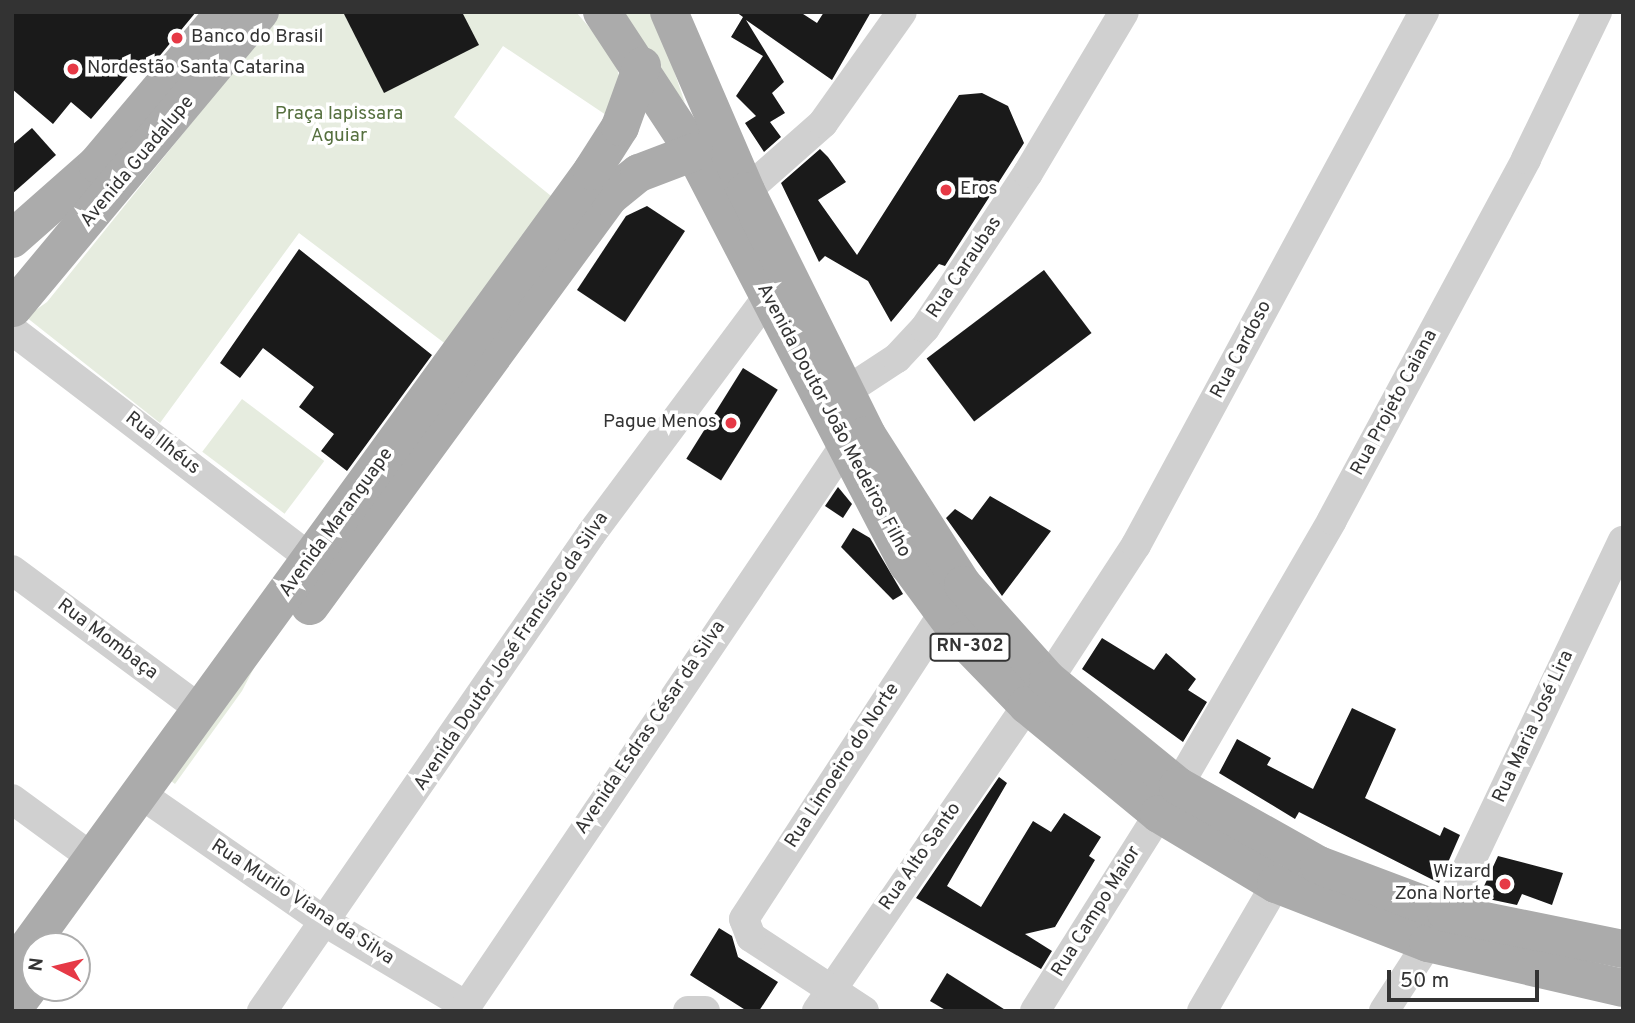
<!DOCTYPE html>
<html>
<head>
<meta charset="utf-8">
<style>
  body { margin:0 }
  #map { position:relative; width:1635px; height:1023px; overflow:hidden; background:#fff; font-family:Overpass,sans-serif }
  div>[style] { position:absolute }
  .green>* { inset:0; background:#e6ecdf; transform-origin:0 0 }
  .building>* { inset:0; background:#1a1a1a; transform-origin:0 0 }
  .minor>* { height:30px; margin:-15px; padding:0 15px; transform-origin:15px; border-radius:15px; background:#d0d0d0 }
  .major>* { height:38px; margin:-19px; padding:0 19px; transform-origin:19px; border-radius:19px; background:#ababab }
  .dots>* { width:19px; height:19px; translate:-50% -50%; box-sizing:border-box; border:4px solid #fff; border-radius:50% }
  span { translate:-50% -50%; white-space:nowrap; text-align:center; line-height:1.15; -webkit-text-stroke:7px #fff; paint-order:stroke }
  .shield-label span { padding:2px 5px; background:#fff; border:2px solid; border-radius:5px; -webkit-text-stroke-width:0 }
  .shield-label { font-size:18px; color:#333; font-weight:700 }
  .poi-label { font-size:19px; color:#333 }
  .left { translate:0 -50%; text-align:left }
  .right { translate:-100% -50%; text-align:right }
  .park-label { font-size:19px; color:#56703f }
  .street-label { font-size:19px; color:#333 }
  .frame { position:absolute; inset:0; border:14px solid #333; pointer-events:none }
  .north { position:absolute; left:21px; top:932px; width:70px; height:70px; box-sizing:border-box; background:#fff; border:2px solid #adadad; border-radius:50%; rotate:277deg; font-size:19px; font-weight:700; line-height:28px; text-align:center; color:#333 }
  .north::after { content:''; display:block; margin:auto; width:24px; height:32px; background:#e63946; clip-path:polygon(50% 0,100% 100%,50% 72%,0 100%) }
  .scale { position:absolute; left:1387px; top:970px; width:152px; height:32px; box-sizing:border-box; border:4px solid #333; border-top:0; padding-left:9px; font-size:21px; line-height:24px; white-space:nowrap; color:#333; -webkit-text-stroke:5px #fff; paint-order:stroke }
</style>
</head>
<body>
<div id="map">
  <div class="green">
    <div style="clip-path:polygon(281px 12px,576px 12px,614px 56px,623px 92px,615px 121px,503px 46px,454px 117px,556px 200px,451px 348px,299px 233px,160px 423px,26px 317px,47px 302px)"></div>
    <div style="clip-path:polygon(616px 12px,654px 12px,685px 103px,666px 78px)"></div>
    <div style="left:242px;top:399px;width:103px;height:66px;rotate:37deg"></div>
    <div style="clip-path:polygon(270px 637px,242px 691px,175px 784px,167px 778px)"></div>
  </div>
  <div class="building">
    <div style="clip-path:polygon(12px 12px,196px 12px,148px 70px,139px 63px,91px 119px,71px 102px,53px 124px,12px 89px)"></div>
    <div style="clip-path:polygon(343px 12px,462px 12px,479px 45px,384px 93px)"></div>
    <div style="clip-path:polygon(736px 12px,800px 12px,817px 23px,824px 12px,871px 12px,832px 80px,746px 20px,784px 82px,772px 93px,785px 113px,770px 122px,781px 137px,764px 152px,745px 123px,756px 116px,736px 96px,763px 56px,731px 37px,743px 17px)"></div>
    <div style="clip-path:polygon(982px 93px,1008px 106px,1024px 143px,945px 266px,939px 264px,891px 322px,868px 281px,825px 256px,819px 262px,781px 183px,820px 149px,828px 157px,846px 182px,818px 200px,857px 255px,959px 95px)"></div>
    <div style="clip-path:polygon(32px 128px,56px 155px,12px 194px,12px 145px)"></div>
    <div style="clip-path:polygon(647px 206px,685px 231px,625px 322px,577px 290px,626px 216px)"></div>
    <div style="clip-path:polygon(299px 249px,432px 355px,347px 471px,321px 451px,334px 434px,299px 407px,314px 387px,263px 348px,240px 378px,220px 363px)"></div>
    <div style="left:1044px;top:270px;width:79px;height:147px;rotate:53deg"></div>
    <div style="left:743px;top:368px;width:41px;height:107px;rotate:32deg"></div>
    <div style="clip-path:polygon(838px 487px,852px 504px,843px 518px,825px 506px)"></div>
    <div style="clip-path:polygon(990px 496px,1051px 531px,1002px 596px,946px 518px,955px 509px,972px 520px)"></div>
    <div style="clip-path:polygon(853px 528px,870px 538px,903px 594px,893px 600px,841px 547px)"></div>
    <div style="clip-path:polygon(1102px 638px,1154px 670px,1166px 653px,1196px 679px,1188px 690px,1207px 702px,1183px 742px,1082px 669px)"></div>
    <div style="clip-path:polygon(1352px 708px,1396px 729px,1365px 798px,1440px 836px,1444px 827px,1460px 835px,1439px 883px,1299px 812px,1295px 819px,1219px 773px,1237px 739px,1271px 758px,1267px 765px,1313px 789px)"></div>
    <div style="clip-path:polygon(999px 777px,1007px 783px,947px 886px,981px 907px,1033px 821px,1051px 832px,1064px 813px,1101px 837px,1089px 856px,1095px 860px,1055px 927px,1025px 934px,1052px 951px,1041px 969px,916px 898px)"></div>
    <div style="clip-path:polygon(1498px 856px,1563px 873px,1552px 905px,1522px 894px,1517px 905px,1479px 897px)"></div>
    <div style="clip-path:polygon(719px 928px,732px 936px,738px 957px,778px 982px,759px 1011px,747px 1011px,690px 975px)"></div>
    <div style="clip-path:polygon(947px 973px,1007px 1011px,947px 1011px,930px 1001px)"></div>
  </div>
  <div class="minor">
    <div style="left:746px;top:191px;width:103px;rotate:-41.4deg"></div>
    <div style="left:823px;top:123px;width:136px;rotate:-54.6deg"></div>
    <div style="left:12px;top:330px;width:377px;rotate:37.4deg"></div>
    <div style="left:845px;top:392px;width:62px;rotate:-33.2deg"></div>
    <div style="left:897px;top:358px;width:41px;rotate:-47deg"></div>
    <div style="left:925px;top:328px;width:186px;rotate:-56.4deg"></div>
    <div style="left:1028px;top:173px;width:187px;rotate:-59.2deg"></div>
    <div style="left:12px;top:570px;width:235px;rotate:36.5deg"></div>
    <div style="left:1048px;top:680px;width:161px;rotate:-56.9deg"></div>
    <div style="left:1136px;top:545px;width:606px;rotate:-61.62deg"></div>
    <div style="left:1178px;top:786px;width:307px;rotate:-59.9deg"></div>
    <div style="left:1332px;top:520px;width:410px;rotate:-61.7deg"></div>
    <div style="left:1526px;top:159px;width:163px;rotate:-64.2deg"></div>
    <div style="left:142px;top:795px;width:225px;rotate:34.7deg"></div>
    <div style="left:327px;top:923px;width:162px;rotate:30.8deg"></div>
    <div style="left:12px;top:799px;width:102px;rotate:36.2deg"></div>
    <div style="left:1446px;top:913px;width:412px;rotate:-64.6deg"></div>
    <div style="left:262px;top:1011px;width:579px;rotate:-55.4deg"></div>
    <div style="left:591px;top:534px;width:294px;rotate:-53.3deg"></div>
    <div style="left:463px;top:1011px;width:679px;rotate:-55.98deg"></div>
    <div style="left:688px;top:1011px;width:17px"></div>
    <div style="left:817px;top:1011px;width:371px;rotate:-55.5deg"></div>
    <div style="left:864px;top:1011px;width:135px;rotate:-146.8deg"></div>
    <div style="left:751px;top:937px;width:19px;rotate:-111deg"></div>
    <div style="left:744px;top:919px;width:364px;rotate:-56.9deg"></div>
    <div style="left:1035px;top:1011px;width:233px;rotate:-57.8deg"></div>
    <div style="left:1202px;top:1011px;width:147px;rotate:-59.8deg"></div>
    <div style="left:1384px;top:1011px;width:81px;rotate:-57.1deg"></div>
  </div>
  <div class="major">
    <div style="left:602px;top:12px;width:168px;rotate:56.7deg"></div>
    <div style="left:694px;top:152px;width:464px;rotate:62.6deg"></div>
    <div style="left:908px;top:564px;width:94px;rotate:53.6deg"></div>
    <div style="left:964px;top:640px;width:91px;rotate:45.9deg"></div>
    <div style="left:1027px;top:705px;width:171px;rotate:39.5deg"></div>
    <div style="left:1159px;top:814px;width:136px;rotate:30.9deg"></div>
    <div style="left:1276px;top:884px;width:163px;rotate:21.2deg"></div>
    <div style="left:1428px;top:943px;width:200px;rotate:13deg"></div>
    <div style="left:669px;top:12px;width:195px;rotate:66.7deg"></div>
    <div style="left:746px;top:191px;width:272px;rotate:63.6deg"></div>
    <div style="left:867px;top:435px;width:178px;rotate:57.4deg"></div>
    <div style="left:963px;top:585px;width:127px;rotate:48.2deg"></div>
    <div style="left:1048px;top:680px;width:168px;rotate:39.2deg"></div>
    <div style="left:1178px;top:786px;width:162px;rotate:29.3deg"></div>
    <div style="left:1319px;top:865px;width:136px;rotate:20.7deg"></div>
    <div style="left:1446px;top:913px;width:181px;rotate:11.5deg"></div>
    <div style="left:12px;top:239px;width:113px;rotate:-41.4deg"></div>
    <div style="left:97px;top:164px;width:199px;rotate:-49.9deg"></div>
    <div style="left:13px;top:308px;width:386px;rotate:-50.2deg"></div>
    <div style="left:310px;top:606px;width:507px;rotate:-53.83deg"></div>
    <div style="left:609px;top:197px;width:38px;rotate:-39deg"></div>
    <div style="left:639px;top:173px;width:59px;rotate:-20.9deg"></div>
    <div style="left:12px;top:969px;width:987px;rotate:-53.99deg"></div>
    <div style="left:592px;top:171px;width:52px;rotate:-57.5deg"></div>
    <div style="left:620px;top:127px;width:65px;rotate:-70.2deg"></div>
    <div style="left:12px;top:1010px;width:39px;rotate:-53deg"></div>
  </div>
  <div class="dots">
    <div style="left:177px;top:38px;background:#e63946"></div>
    <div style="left:73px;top:69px;background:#e63946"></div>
    <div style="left:946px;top:190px;background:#e63946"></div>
    <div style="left:731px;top:423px;background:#e63946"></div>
    <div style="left:1505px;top:884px;background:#e63946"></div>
  </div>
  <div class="shield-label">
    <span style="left:970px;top:647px">RN-302</span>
  </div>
  <div class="poi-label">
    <span class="left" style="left:191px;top:38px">Banco do Brasil</span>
    <span class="left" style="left:87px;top:69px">Nordestão Santa Catarina</span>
    <span class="left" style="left:960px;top:190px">Eros</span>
    <span class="right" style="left:717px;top:423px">Pague Menos</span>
    <span class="right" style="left:1491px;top:884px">Wizard<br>Zona Norte</span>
  </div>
  <div class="park-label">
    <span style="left:339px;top:126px">Praça Iapissara<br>Aguiar</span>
  </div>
  <div class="street-label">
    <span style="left:138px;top:162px;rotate:-50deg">Avenida Guadalupe</span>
    <span style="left:965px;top:268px;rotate:-56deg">Rua Caraubas</span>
    <span style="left:1242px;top:350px;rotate:-62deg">Rua Cardoso</span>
    <span style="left:1395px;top:403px;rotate:-62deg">Rua Projeto Caiana</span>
    <span style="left:833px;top:421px;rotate:62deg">Avenida Doutor João Medeiros Filho</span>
    <span style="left:162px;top:444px;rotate:38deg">Rua Ilhéus</span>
    <span style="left:337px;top:523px;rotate:-54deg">Avenida Maranguape</span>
    <span style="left:107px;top:640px;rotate:37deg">Rua Mombaça</span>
    <span style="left:512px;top:652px;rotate:-56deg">Avenida Doutor José Francisco da Silva</span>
    <span style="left:1534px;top:727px;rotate:-65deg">Rua Maria José Lira</span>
    <span style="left:651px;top:728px;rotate:-56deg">Avenida Esdras César da Silva</span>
    <span style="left:843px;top:766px;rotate:-57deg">Rua Limoeiro do Norte</span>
    <span style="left:921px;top:857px;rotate:-55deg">Rua Alto Santo</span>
    <span style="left:302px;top:903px;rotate:33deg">Rua Murilo Viana da Silva</span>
    <span style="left:1097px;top:912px;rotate:-58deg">Rua Campo Maior</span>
  </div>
  <div class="frame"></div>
  <div class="north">N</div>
  <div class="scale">50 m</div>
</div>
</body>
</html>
